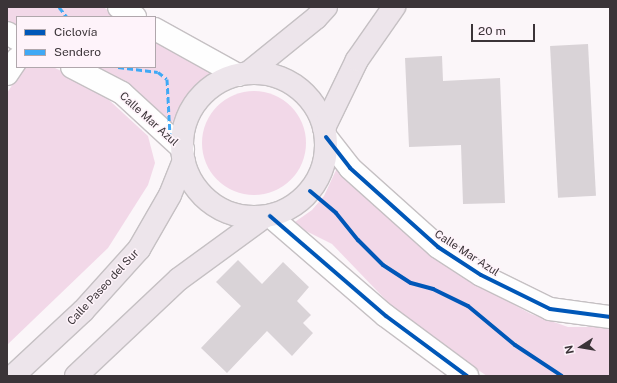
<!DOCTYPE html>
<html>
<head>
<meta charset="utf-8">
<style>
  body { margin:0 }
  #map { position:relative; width:617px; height:383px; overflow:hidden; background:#fbf6f9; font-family:"Public Sans",sans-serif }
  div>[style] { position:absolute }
  .green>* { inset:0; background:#f2d8e8 }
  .round { border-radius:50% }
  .building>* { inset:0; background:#d9d3d7; transform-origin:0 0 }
  .roads { filter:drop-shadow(1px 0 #c5c0c3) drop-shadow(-1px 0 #c5c0c3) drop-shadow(0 1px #c5c0c3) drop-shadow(0 -1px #c5c0c3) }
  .minor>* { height:22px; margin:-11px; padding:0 11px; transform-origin:11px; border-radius:11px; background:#fefefe }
  .major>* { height:22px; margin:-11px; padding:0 11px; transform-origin:11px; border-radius:11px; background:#ede5eb }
  .major>.ring { margin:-11px; padding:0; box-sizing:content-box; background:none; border:22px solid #ede5eb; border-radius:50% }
  .quiet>* { height:3px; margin-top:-1.5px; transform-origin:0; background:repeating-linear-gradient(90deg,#3fa9f5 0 6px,transparent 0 9px) }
  .cycleway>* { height:4px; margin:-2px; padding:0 2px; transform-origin:2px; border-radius:2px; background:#0057b8 }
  span { translate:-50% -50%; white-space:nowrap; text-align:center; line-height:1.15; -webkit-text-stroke:3px #fef3fa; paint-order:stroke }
  .street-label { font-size:11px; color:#3b3438 }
  .frame { position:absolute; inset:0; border:8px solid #3b3438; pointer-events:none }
  .legend { position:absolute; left:16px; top:16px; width:140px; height:52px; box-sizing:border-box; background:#fef3fa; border:1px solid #b0a7ac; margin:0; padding:5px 7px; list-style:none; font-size:12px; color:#3b3438 }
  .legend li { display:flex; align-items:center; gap:8px; height:20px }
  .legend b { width:20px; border:1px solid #b0a7ac }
  .north { position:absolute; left:561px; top:327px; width:40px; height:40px; -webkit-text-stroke:3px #fef3fa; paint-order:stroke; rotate:258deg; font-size:11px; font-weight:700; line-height:16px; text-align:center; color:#3b3438 }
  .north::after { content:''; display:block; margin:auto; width:14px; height:18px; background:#3b3438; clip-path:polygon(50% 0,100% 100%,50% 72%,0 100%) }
  .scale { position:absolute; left:471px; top:24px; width:64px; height:18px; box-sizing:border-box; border:2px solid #3b3438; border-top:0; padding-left:5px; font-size:12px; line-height:14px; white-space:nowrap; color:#3b3438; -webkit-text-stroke:3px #fef3fa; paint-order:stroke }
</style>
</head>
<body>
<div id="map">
  <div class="green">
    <div style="clip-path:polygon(7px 7px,103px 7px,119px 17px,17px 17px,17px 27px,7px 21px)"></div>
    <div style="clip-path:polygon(155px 39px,217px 77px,196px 86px,171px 124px,92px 67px,155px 67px)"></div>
    <div style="clip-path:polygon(24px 67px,55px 68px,96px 88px,148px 136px,155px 163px,148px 185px,108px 248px,7px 345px,7px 93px)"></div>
    <div class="round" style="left:202px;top:91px;width:104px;height:104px"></div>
    <div style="clip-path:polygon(337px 168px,479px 286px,531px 314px,568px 327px,610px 327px,610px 376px,487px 376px,407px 322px,332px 244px,292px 224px,312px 210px,324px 196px)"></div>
  </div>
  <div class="building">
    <div style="left:588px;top:44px;width:152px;height:38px;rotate:87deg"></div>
    <div style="clip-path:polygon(442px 56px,443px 81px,500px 78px,505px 203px,463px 204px,461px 145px,409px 147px,405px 58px)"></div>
    <div style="clip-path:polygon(238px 260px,262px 284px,283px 262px,309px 287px,297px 301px,311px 315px,303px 323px,313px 333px,292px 356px,267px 331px,227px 373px,201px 348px,241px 306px,216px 282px)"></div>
  </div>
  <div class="roads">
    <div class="minor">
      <div style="left:119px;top:7px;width:19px;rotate:32deg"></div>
      <div style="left:155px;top:29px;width:95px;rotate:29deg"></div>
      <div style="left:7px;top:33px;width:12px;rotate:31deg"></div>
      <div style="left:72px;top:67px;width:56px;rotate:27.5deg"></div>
      <div style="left:122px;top:93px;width:83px;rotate:42.6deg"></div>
      <div style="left:7px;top:74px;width:18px;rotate:-56deg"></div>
      <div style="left:326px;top:137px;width:39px;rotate:52deg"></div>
      <div style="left:350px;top:168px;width:118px;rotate:41.9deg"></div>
      <div style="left:438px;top:247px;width:51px;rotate:33.1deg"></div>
      <div style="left:481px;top:275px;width:77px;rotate:26.2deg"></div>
      <div style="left:550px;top:309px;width:61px;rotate:7.6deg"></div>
      <div style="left:270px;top:216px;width:153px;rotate:40.8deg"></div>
      <div style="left:386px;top:316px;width:101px;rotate:36.5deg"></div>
    </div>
    <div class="major">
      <div style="left:248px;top:73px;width:87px;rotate:-39deg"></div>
      <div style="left:316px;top:18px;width:15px;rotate:-48deg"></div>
      <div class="ring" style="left:182px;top:73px;width:122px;height:122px"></div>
      <div style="left:324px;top:128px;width:76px;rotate:-64.1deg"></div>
      <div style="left:357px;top:60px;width:65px;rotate:-55.1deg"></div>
      <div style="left:13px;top:376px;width:96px;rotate:-42.9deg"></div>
      <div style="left:83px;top:311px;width:84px;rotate:-47.9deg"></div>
      <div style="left:139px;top:249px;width:62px;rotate:-60.1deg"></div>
      <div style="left:170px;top:195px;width:37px;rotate:-68deg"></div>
      <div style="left:76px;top:376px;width:141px;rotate:-43.3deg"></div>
      <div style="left:179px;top:279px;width:105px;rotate:-36.1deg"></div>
    </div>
  </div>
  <div class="quiet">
    <div style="left:59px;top:7px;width:13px;rotate:51deg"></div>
    <div style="left:118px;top:67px;width:40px;rotate:7.1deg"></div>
    <div style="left:158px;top:72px;width:11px;rotate:38deg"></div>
    <div style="left:167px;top:79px;width:57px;rotate:87deg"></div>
  </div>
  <div class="cycleway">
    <div style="left:326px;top:137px;width:39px;rotate:52deg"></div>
    <div style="left:350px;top:168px;width:118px;rotate:41.9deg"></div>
    <div style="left:438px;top:247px;width:51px;rotate:33.1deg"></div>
    <div style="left:481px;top:275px;width:77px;rotate:26.2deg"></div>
    <div style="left:550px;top:309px;width:61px;rotate:7.6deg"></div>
    <div style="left:310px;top:191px;width:34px;rotate:40deg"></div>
    <div style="left:336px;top:213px;width:35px;rotate:51deg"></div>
    <div style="left:358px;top:240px;width:35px;rotate:45deg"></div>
    <div style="left:383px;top:265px;width:33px;rotate:33deg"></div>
    <div style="left:411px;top:283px;width:23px;rotate:15deg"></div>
    <div style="left:433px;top:289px;width:39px;rotate:26deg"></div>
    <div style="left:468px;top:306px;width:61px;rotate:39.7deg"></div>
    <div style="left:515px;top:345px;width:56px;rotate:33.4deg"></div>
    <div style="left:270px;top:216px;width:153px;rotate:40.8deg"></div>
    <div style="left:386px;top:316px;width:101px;rotate:36.5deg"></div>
  </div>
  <div class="street-label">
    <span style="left:149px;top:119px;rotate:42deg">Calle Mar Azul</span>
    <span style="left:467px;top:253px;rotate:33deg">Calle Mar Azul</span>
    <span style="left:103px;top:287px;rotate:-47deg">Calle Paseo del Sur</span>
  </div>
  <div class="frame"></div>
  <ul class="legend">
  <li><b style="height:5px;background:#0057b8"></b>Ciclovía</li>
  <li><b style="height:5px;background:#3fa9f5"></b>Sendero</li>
  </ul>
  <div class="north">N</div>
  <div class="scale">20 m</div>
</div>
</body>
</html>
